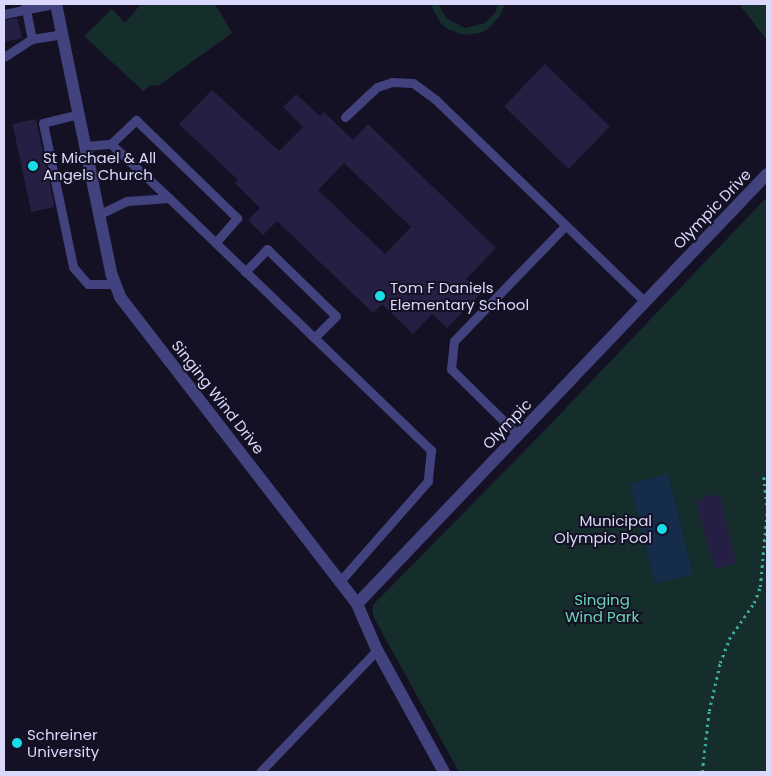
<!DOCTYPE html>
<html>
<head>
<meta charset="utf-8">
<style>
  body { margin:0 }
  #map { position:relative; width:771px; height:776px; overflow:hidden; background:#141124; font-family:Poppins,sans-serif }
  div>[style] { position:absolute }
  .green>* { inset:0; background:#152d2b }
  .water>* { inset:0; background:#152c4a; transform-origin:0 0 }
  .building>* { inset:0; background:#251f43; transform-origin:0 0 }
  .path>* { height:2.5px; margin-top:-1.25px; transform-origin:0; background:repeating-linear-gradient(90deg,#3cac9f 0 2.5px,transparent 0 6.5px) }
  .lane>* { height:9px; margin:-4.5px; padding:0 4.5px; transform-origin:4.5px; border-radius:4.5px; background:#41427e }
  .street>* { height:12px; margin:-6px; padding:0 6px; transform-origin:6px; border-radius:6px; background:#41427e }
  .dots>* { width:14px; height:14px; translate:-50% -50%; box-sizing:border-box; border:2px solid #141124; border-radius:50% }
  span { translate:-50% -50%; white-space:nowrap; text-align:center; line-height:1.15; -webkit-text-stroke:4px #141124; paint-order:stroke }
  .poi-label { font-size:15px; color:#dad8fb }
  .left { translate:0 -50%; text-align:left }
  .right { translate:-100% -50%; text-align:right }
  .street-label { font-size:15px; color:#dad8fb }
  .park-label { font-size:15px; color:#6bd4b5 }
  .frame { position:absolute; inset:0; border:5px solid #dad8fb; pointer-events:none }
</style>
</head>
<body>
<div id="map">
  <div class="green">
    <div style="clip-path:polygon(141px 4px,215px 4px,232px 33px,158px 86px,151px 85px,143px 91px,84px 36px,112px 9px,125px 23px)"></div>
    <div style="clip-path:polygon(430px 4px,438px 4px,447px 19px,465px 28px,485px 23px,495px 13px,498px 4px,505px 4px,500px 16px,488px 29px,480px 33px,464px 35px,448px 29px,441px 24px)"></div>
    <div style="clip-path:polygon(739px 4px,767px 4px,767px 40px)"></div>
    <div style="clip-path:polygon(767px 197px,767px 772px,459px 772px,373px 616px,373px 605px,545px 430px)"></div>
  </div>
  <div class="water">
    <div style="left:668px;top:474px;width:103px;height:39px;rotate:76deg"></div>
  </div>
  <div class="building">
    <div style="clip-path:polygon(17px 18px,22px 38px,4px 42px,4px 20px)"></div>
    <div style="left:545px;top:64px;width:90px;height:59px;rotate:44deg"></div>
    <div style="clip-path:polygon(evenodd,212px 90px,279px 151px,303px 127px,283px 107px,296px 94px,320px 116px,324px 112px,353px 140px,368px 124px,496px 248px,466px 279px,481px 293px,447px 328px,432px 314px,413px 334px,382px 304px,373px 313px,277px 221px,263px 235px,248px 220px,260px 208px,235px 183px,238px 180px,179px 124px,212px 90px,344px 163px,411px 227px,385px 254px,318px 190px,344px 163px)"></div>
    <div style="left:36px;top:119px;width:90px;height:24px;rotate:78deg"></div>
    <div style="clip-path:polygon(715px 494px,716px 497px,720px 496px,736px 563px,715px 569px,696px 502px,701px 501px,701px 498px)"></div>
  </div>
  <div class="path">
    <div style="left:764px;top:477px;width:28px;rotate:84deg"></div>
    <div style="left:702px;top:772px;width:61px;rotate:-83.5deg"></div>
    <div style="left:709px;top:711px;width:49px;rotate:-77.1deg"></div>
    <div style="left:720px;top:663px;width:26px;rotate:-69deg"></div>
    <div style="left:729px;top:639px;width:44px;rotate:-55.2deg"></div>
    <div style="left:754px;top:603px;width:17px;rotate:-69deg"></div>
    <div style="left:760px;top:587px;width:76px;rotate:-84.7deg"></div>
  </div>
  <div class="lane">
    <div style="left:25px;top:4px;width:36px;rotate:79deg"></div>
    <div style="left:4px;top:14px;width:50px;rotate:-11.5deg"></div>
    <div style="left:4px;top:57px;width:33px;rotate:-33deg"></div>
    <div style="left:32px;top:39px;width:30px;rotate:-9deg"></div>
    <div style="left:79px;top:114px;width:37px;rotate:166deg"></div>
    <div style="left:43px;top:123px;width:147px;rotate:78.2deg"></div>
    <div style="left:73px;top:267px;width:23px;rotate:49deg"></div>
    <div style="left:88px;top:284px;width:27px"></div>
    <div style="left:345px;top:117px;width:44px;rotate:-43.2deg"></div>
    <div style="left:377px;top:87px;width:16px;rotate:-18deg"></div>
    <div style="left:392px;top:82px;width:21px;rotate:3deg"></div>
    <div style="left:413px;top:83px;width:29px;rotate:36deg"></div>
    <div style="left:436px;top:100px;width:291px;rotate:44deg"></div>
    <div style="left:111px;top:144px;width:35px;rotate:-44deg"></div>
    <div style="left:136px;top:120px;width:141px;rotate:44.1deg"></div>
    <div style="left:237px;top:218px;width:33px;rotate:131deg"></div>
    <div style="left:86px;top:146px;width:25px;rotate:-5deg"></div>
    <div style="left:111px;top:144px;width:79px;rotate:43deg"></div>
    <div style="left:100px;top:214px;width:30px;rotate:-26deg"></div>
    <div style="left:127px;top:201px;width:42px;rotate:-4.1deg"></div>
    <div style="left:169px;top:198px;width:364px;rotate:43.9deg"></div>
    <div style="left:431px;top:450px;width:31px;rotate:96deg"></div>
    <div style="left:428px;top:481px;width:133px;rotate:131.3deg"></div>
    <div style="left:245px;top:272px;width:32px;rotate:-46deg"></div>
    <div style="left:267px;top:249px;width:96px;rotate:44.2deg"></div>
    <div style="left:336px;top:316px;width:31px;rotate:135deg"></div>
    <div style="left:518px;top:435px;width:94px;rotate:-135.4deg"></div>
    <div style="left:451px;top:369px;width:28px;rotate:-84deg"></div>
    <div style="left:454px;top:341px;width:160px;rotate:-46deg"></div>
    <div style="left:260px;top:772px;width:169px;rotate:-46.2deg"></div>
  </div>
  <div class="street">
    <div style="left:56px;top:4px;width:275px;rotate:78.4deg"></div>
    <div style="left:111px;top:273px;width:26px;rotate:69deg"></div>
    <div style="left:120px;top:297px;width:388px;rotate:52.3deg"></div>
    <div style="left:357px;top:604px;width:50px;rotate:66.5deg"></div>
    <div style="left:377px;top:650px;width:139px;rotate:61.2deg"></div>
    <div style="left:357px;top:604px;width:594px;rotate:-46.36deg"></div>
  </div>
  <div class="dots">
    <div style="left:33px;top:166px;background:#18dde8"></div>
    <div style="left:380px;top:296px;background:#18dde8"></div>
    <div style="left:662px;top:529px;background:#18dde8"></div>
    <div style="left:17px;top:743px;background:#18dde8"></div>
  </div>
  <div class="poi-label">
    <span class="left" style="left:43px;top:166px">St Michael &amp; All<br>Angels Church</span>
    <span class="left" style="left:390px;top:296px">Tom F Daniels<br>Elementary School</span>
    <span class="right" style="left:652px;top:529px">Municipal<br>Olympic Pool</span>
    <span class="left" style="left:27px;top:743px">Schreiner<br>University</span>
  </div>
  <div class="street-label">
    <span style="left:712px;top:209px;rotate:-46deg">Olympic Drive</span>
    <span style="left:218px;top:397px;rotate:52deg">Singing Wind Drive</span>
    <span style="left:507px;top:424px;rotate:-46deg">Olympic</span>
  </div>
  <div class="park-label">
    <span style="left:602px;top:608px">Singing<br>Wind Park</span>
  </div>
  <div class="frame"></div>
</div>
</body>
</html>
